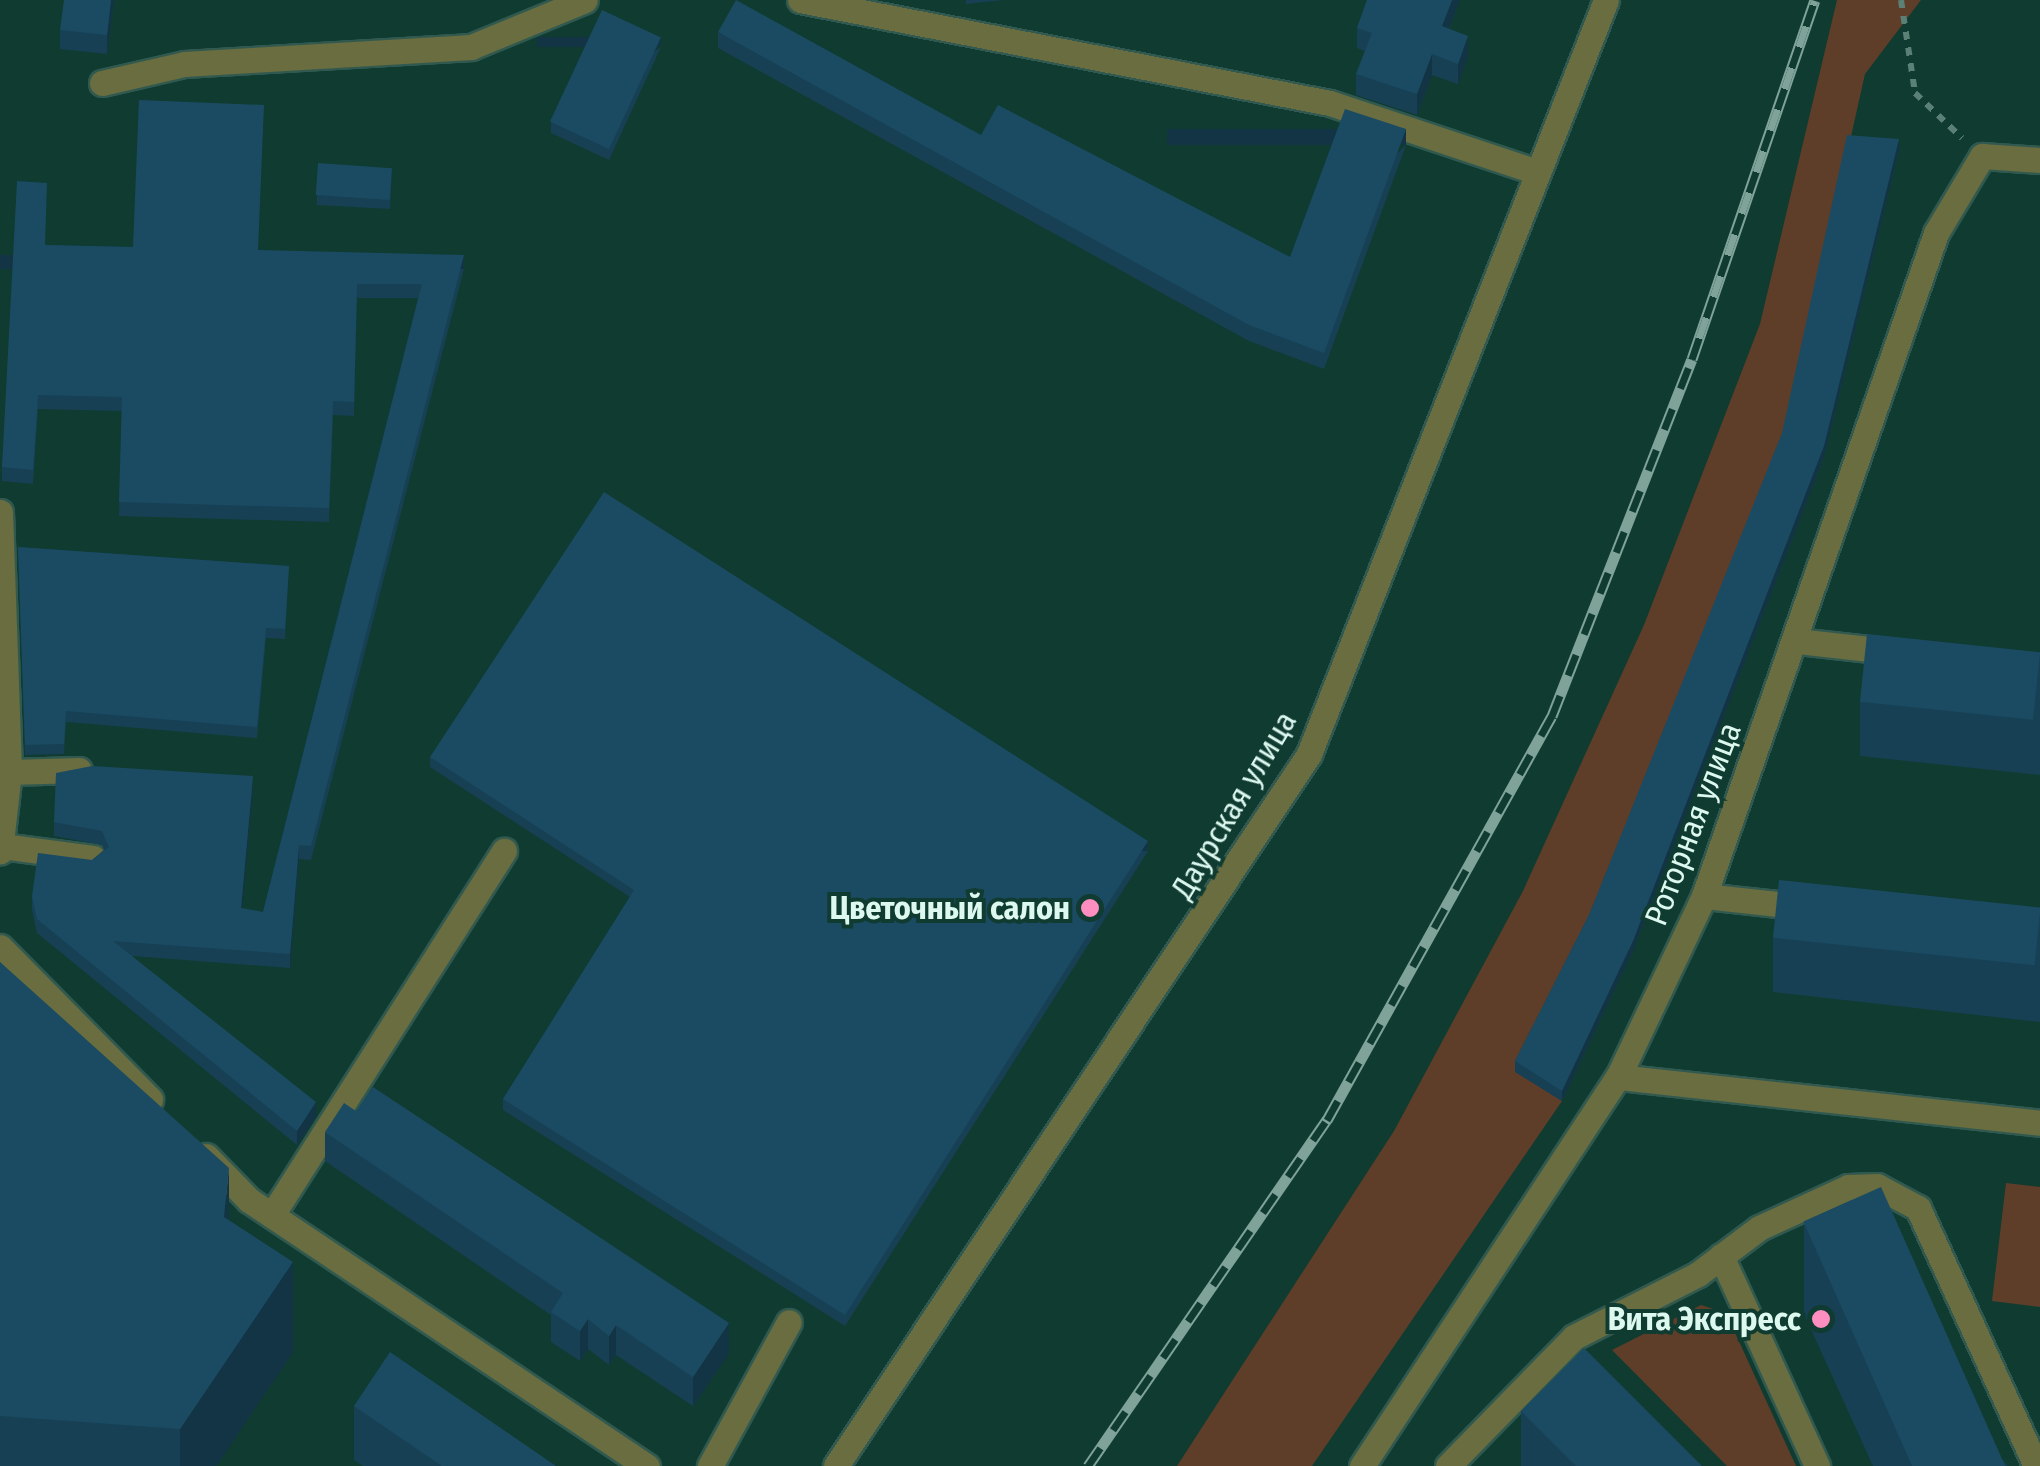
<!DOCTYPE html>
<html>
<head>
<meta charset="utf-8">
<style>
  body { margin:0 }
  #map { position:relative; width:2040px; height:1466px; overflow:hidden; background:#103b30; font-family:"Fira Sans Condensed",sans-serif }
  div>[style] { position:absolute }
  .green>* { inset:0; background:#5e3e29 }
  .path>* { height:6px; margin-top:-3px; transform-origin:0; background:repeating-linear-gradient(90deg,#5b8076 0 8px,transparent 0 16px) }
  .roads { filter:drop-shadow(2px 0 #31594f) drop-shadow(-2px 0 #31594f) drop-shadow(0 2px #31594f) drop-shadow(0 -2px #31594f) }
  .minor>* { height:25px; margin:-12.5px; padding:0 12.5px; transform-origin:12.5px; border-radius:12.5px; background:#696d3f }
  .rail>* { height:11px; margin-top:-5.5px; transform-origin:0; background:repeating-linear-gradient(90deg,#103b30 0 22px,#80a399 0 44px); box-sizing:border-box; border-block:2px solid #80a399 }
  .wall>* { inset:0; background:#174054 }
  .shaded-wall>* { inset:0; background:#133445; transform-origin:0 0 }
  .building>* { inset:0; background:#1b4b62; transform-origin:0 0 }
  .dots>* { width:28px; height:28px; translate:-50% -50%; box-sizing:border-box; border:5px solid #103b30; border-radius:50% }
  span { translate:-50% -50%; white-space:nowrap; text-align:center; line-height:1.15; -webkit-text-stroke:8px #103b30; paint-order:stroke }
  .street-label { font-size:32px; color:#dcf8ef }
  .poi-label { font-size:32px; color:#dcf8ef; font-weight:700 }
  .right { translate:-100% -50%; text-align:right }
</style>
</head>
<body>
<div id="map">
  <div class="green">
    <div style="clip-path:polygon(1837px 0,1921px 0,1865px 74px,1782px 444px,1589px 925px,1515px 1071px,1562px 1101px,1312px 1466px,1177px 1466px,1394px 1131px,1523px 891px,1644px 625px,1760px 324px)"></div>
    <div style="clip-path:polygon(2006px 1183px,2040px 1187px,2040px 1307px,1992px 1301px)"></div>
    <div style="clip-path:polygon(1701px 1305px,1726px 1313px,1796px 1466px,1727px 1466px,1612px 1350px)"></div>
  </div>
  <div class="path">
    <div style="left:1901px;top:0;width:94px;rotate:81.4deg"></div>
    <div style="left:1915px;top:93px;width:65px;rotate:43.8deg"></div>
  </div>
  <div class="roads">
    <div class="minor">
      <div style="left:800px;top:0;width:540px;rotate:11deg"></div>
      <div style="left:1330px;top:103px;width:219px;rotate:18.4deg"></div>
      <div style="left:102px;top:83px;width:84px;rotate:-13deg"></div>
      <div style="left:184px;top:64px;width:288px;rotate:-3.4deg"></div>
      <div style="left:471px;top:47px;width:123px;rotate:-22.4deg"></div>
      <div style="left:0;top:512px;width:260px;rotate:88deg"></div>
      <div style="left:9px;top:772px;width:80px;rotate:96.5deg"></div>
      <div style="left:1797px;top:641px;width:101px;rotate:6.3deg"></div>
      <div style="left:9px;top:772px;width:70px;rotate:-1.6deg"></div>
      <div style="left:2px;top:846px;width:92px;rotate:7.5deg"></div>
      <div style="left:1704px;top:896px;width:103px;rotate:6.2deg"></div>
      <div style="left:0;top:947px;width:214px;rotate:45.4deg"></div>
      <div style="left:1618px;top:1077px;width:424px;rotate:6.2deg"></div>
      <div style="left:206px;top:1156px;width:62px;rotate:45.7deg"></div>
      <div style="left:249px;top:1200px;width:479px;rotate:33.8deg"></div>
      <div style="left:272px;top:1215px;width:432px;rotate:-57.5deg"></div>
      <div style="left:1721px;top:1256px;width:231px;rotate:65.4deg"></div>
      <div style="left:710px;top:1466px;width:164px;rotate:-61.3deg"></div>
      <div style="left:836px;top:1466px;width:855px;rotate:-56.4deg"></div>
      <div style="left:1309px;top:754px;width:810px;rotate:-68.5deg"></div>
      <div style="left:1362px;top:1466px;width:466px;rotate:-56.7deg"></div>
      <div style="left:1618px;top:1077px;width:200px;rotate:-64.6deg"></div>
      <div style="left:1704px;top:896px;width:702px;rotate:-70.71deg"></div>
      <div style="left:1936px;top:233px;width:90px;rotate:-59.1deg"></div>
      <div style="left:1982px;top:156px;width:58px;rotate:3.9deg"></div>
      <div style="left:1448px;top:1466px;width:180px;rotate:-45.7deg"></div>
      <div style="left:1574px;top:1337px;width:139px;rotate:-26.9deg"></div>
      <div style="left:1698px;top:1274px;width:76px;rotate:-37deg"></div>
      <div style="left:1759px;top:1228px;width:98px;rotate:-24.7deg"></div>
      <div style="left:1848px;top:1187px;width:29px;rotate:-2deg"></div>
      <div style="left:1877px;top:1186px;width:47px;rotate:28.2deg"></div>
      <div style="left:1918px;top:1208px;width:284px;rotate:65.4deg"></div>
    </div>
  </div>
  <div class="rail">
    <div style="left:1088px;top:1466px;width:421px;rotate:-55.4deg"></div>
    <div style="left:1327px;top:1120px;width:462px;rotate:-60.9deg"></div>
    <div style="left:1552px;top:716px;width:383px;rotate:-68.6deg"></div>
    <div style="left:1692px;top:359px;width:379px;rotate:-71.1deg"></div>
  </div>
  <div class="wall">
    <div style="clip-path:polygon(114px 0,107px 54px,60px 49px,60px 30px)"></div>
    <div style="clip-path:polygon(966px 0,1003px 0,966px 4px)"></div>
    <div style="clip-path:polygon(1367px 0,1460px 0,1449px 29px,1468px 56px,1458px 84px,1432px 75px,1417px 115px,1356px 95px,1356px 74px,1365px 51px,1357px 48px,1357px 28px)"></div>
    <div style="clip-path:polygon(718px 32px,1290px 257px,1406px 145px,1324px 369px,1249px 341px,718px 48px)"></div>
    <div style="clip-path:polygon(661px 47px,609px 160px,551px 133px,551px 122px)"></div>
    <div style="clip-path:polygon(1899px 150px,1824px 457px,1633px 951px,1562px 1101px,1515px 1072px,1515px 1061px,1589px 915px)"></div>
    <div style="clip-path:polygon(392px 168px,390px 209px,317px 205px,317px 195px)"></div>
    <div style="clip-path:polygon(45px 245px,259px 250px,464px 269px,311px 860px,299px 859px,290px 968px,132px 956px,316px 1116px,297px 1145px,37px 933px,32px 910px,32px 896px,92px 860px,104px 850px,102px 845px,54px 836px,54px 822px,253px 790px,242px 908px,263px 912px,418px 298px,357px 298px,354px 416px,333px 415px,329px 522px,119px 516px,122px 411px,38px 409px,33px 484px,2px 481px,2px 467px)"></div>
    <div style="clip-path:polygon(18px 547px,289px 566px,285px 639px,266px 638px,257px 738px,66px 722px,64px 754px,25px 755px)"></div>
    <div style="clip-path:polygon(2040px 653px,2040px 775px,1860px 756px,1860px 702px)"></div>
    <div style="clip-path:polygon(430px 757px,1148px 851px,845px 1326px,503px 1110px,503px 1099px,630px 897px,430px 767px)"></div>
    <div style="clip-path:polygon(2040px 909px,2040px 1022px,1773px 992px,1773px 938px)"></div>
    <div style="clip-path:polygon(0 962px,229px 1220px,293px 1352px,216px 1466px,0 1466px)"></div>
    <div style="clip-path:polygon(325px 1132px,729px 1353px,693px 1406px,616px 1355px,609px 1365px,588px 1349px,580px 1361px,551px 1342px,551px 1315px,325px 1161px)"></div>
    <div style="clip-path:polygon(1804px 1223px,2008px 1466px,1873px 1466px,1804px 1314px)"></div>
    <div style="clip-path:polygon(354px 1406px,556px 1466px,363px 1466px,354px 1460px)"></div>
    <div style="clip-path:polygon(1521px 1411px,1702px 1466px,1521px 1466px)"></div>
  </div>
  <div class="shaded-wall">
    <div style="clip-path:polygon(111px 0,114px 0,107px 54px,107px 35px)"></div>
    <div style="clip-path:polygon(1452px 0,1460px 0,1442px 46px,1442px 26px)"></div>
    <div style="clip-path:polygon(1468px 36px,1468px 56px,1458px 84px,1458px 64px)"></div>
    <div style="left:661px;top:37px;width:10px;height:124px;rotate:90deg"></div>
    <div style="clip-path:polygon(1432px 54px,1432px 75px,1417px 115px,1417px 94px)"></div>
    <div style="left:1406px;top:129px;width:16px;height:239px;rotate:90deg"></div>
    <div style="clip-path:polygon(1899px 139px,1899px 150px,1824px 457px,1633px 951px,1562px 1101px,1562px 1091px)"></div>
    <div style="left:464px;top:255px;width:14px;height:610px;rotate:90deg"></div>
    <div style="clip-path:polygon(253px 776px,253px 790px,241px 922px,241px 908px)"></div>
    <div style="left:1148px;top:841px;width:10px;height:563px;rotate:90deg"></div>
    <div style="clip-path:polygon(299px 845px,299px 859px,290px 968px,290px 954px)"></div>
    <div style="clip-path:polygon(316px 1102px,316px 1116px,297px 1145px,297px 1131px)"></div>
    <div style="clip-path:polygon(229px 1168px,229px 1258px,224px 1217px)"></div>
    <div style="clip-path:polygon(293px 1262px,293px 1352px,216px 1466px,180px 1466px,180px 1429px)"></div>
    <div style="clip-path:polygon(588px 1319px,588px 1349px,580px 1361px,580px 1331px)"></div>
    <div style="clip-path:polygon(729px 1323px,729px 1353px,693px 1406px,693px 1377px)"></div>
    <div style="clip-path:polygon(616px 1325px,616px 1355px,609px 1365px,609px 1336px)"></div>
  </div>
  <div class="building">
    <div style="clip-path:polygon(64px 0,111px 0,107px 35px,60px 30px)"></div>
    <div style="clip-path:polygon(736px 0,981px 135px,998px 105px,1290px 257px,1345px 109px,1406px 129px,1324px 353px,1249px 325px,718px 32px)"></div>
    <div style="clip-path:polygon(1367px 0,1452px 0,1442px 26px,1468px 36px,1458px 64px,1432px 54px,1417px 94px,1356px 74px,1372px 33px,1357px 28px)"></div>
    <div style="left:602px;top:10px;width:65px;height:123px;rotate:25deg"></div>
    <div style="clip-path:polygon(139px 100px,264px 105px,258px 250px,464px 255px,311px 846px,299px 845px,290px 954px,113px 941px,316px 1102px,297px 1131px,37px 919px,32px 896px,38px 853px,92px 860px,109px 847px,102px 831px,54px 822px,56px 773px,92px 766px,253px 776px,241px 908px,263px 912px,422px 284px,357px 284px,354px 402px,333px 401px,329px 508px,119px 502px,122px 397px,38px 395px,33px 470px,2px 467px,17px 181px,47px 183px,45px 245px,133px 247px)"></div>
    <div style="clip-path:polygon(1847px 135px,1899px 139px,1824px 446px,1633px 941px,1562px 1091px,1515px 1061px,1589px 915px,1782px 433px)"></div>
    <div style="left:318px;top:163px;width:74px;height:32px;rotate:4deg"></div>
    <div style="clip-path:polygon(604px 492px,1148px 841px,845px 1315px,503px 1099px,634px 890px,430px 757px)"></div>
    <div style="clip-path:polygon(18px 547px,289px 566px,285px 629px,266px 628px,257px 727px,66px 711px,64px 744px,25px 745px)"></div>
    <div style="left:1867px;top:634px;width:174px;height:68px;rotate:6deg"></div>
    <div style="left:1779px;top:880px;width:263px;height:58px;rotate:6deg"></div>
    <div style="clip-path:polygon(0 962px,229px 1168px,224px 1217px,293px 1262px,180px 1429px,0 1416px)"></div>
    <div style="clip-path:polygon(373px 1087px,729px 1323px,693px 1377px,616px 1325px,609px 1336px,588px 1319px,580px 1331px,551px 1312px,563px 1293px,325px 1132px,344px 1103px,356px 1111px)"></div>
    <div style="left:1881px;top:1187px;width:307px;height:85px;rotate:66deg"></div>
    <div style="clip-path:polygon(1584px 1348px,1702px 1466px,1576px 1466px,1521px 1411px)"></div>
    <div style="clip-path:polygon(390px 1352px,556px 1466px,442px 1466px,354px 1406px)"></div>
  </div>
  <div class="dots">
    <div style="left:1090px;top:908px;background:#fd8ebf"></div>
    <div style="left:1821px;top:1319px;background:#fd8ebf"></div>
  </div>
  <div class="street-label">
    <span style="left:1234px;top:805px;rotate:-59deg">Даурская улица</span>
    <span style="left:1693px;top:824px;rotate:-69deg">Роторная улица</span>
  </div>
  <div class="poi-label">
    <span class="right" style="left:1070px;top:908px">Цветочный салон</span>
    <span class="right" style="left:1801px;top:1319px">Вита Экспресс</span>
  </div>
</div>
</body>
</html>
